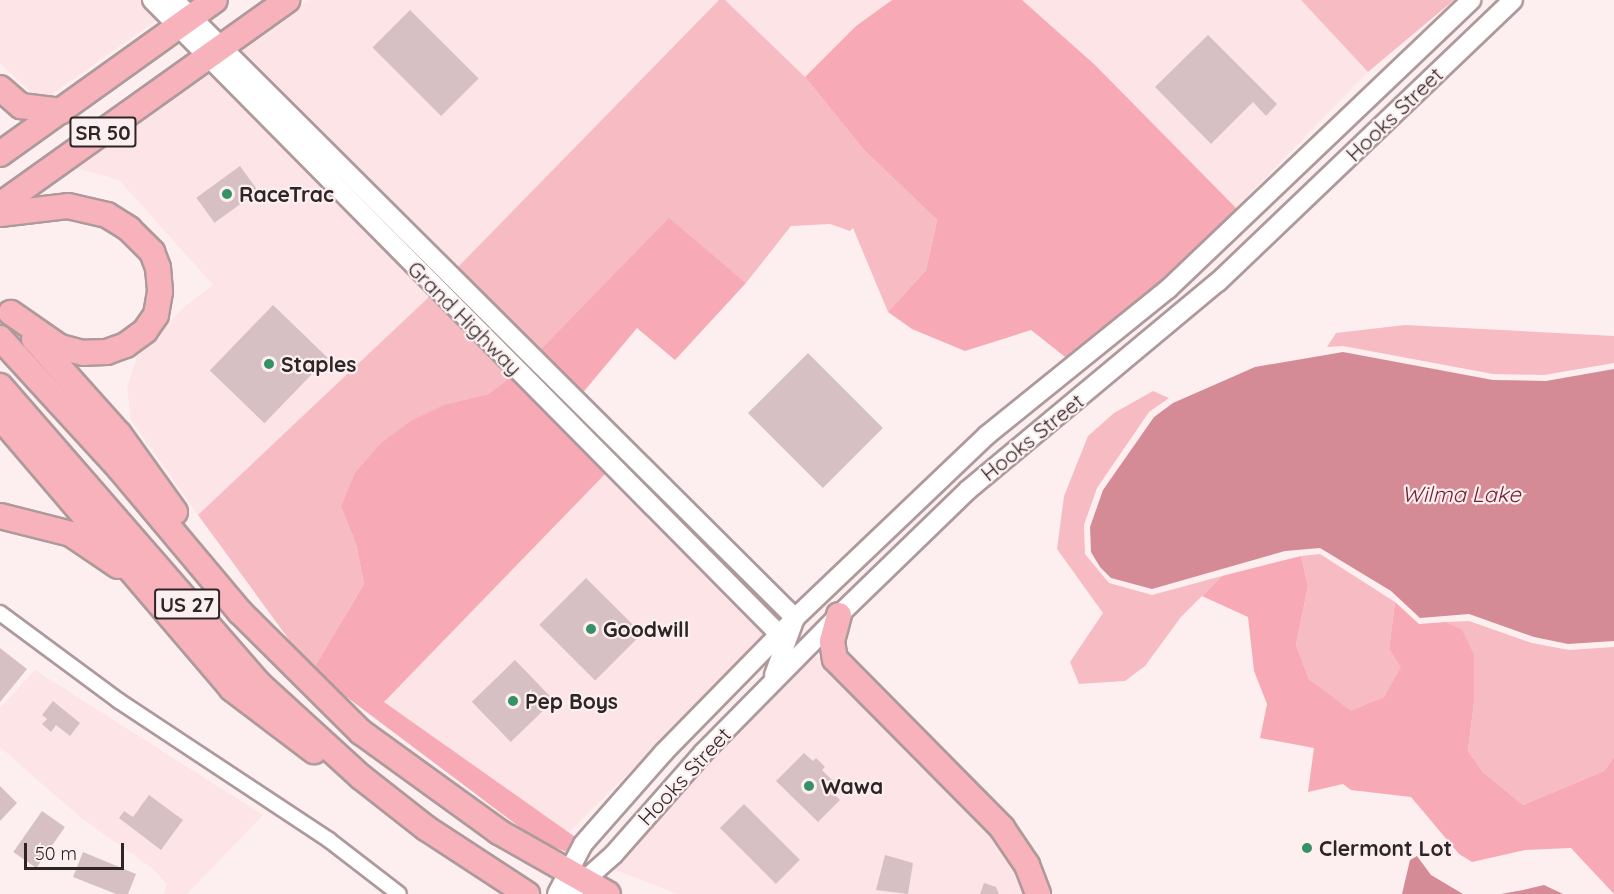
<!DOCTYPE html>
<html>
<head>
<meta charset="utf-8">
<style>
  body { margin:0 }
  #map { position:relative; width:1614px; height:894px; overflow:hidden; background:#fdeff0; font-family:Quicksand,sans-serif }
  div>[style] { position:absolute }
  .built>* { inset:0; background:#fde4e7; transform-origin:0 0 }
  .green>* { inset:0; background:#f7bbc3 }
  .forest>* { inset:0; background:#f7aab5 }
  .water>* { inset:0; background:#d58b95 }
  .building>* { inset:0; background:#d6c0c3; transform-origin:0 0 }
  .roads { filter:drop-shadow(2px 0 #ae999b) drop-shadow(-2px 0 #ae999b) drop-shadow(0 2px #ae999b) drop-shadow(0 -2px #ae999b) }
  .minor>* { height:14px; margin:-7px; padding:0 7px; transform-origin:7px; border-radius:7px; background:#fff }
  .tertiary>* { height:18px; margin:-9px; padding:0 9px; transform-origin:9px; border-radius:9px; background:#fff }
  .trunk>* { height:24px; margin:-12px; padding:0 12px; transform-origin:12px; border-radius:12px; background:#f8b2bc }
  .dots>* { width:16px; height:16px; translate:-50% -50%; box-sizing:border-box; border:3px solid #fdeff0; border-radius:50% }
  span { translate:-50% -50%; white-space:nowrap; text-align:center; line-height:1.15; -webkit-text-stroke:4.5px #fdeff0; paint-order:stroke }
  .shield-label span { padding:2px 4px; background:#fdeff0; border:2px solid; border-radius:4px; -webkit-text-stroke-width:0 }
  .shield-label { font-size:20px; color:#2d2526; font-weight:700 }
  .street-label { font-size:21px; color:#2d2526 }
  .poi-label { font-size:21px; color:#2d2526; font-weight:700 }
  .left { translate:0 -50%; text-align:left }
  .water-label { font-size:22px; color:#772035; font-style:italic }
  .scale { position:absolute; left:24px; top:843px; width:100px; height:27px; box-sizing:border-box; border:3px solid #2d2526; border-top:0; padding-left:8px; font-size:18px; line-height:21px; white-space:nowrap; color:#2d2526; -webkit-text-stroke:4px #fdeff0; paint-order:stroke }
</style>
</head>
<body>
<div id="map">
  <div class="built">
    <div style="clip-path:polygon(0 0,142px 0,160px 18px,41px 102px,0 63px)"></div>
    <div style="clip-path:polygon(309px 0,719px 0,456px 269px,238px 51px)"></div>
    <div style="clip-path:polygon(725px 0,892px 0,856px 26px,805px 77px)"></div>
    <div style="clip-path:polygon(1022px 0,1301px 0,1368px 72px,1236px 208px,1094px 64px)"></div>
    <div style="clip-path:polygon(210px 71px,431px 295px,198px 515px,131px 420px,127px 386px,138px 355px,184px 307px,213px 285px,119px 180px,76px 168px)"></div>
    <div style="left:607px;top:472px;width:228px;height:320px;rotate:45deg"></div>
    <div style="clip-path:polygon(813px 652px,990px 826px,1030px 894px,678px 894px,610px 868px,708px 759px)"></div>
    <div style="clip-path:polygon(35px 670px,263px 815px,187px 894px,164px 894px,167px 884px,152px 868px,81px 818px,0 747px,0 708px)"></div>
  </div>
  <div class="green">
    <div style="clip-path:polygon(719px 0,725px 0,805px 77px,863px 149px,937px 220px,926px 270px,888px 312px,853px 228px,850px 231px,830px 224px,791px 226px,746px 283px,669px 219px,538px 352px,456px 269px)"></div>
    <div style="clip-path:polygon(1301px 0,1454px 0,1368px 72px)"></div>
    <div style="clip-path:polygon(431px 295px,512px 376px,488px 394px,446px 404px,341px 507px,356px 544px,364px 584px,312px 671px,198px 515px)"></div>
    <div style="clip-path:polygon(1405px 325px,1614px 336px,1614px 363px,1544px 375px,1493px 374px,1343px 346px,1327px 347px,1336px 333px)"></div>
    <div style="clip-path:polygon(1153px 391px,1169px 398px,1149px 412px,1097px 488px,1084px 525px,1085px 554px,1109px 583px,1152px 595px,1222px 576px,1181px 617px,1145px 666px,1125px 681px,1079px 684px,1070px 662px,1103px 613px,1057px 549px,1064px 496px,1088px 436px,1114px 413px)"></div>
    <div style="clip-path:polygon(1320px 554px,1395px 602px,1389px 649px,1402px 667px,1384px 697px,1351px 712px,1309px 679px,1296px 645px,1308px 586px,1301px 556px)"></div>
    <div style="clip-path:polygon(1469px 621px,1532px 643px,1569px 650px,1614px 647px,1614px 757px,1604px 771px,1523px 805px,1483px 772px,1468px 751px,1474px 703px,1462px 631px,1446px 622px)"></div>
  </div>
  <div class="forest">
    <div style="clip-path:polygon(892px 0,1022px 0,1094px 64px,1240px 212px,1163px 284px,1069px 360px,1031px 330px,965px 351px,912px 329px,888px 312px,926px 270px,937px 220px,863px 149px,805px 77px,856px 26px)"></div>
    <div style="clip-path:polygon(669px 218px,746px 283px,675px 360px,637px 328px,580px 396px,538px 352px)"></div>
    <div style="clip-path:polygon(512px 376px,607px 472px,384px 702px,578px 839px,569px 853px,537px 840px,312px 671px,364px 584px,356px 544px,341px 507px,355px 473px,381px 443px,411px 421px,446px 404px,488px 394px)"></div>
    <div style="clip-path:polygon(1301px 556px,1308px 586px,1296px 645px,1309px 679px,1351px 711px,1384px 697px,1401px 667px,1389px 649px,1395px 602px,1419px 624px,1446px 622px,1462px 630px,1474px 655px,1474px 703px,1468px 751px,1483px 772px,1523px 805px,1604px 771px,1614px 757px,1614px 894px,1571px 848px,1525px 850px,1472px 862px,1459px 854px,1411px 797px,1351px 790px,1343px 784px,1308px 792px,1314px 748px,1260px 738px,1267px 704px,1254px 671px,1248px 617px,1202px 596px,1222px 576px)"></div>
  </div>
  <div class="water">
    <div style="clip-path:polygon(1343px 352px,1493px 380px,1546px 381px,1614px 369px,1614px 641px,1568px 644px,1534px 637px,1469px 614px,1420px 618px,1391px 591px,1320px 548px,1285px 551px,1152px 589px,1111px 578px,1100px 567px,1091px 552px,1090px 527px,1103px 490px,1154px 417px,1173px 403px,1255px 367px)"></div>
    <div style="clip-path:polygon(1417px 856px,1431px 875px,1463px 894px,1402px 894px,1410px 860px)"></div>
    <div style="clip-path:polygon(1544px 885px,1563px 894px,1501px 894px,1523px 890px)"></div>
  </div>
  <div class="building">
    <div style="left:410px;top:10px;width:97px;height:53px;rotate:45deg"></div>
    <div style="clip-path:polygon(1208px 35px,1277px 104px,1266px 116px,1253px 102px,1211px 144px,1155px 87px)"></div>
    <div style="left:240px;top:166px;width:31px;height:54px;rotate:54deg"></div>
    <div style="left:273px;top:305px;width:76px;height:91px;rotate:44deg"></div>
    <div style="left:808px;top:353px;width:106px;height:85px;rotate:45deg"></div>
    <div style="left:586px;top:578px;width:79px;height:66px;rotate:45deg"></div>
    <div style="clip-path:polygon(0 648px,27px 669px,0 702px)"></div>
    <div style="left:515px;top:660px;width:56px;height:60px;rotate:46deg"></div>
    <div style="clip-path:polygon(53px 701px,80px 723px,70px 736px,56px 725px,51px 732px,42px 724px,47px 719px,42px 715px)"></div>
    <div style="clip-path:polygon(804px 753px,813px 761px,816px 758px,825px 767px,822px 770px,842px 790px,836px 796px,840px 800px,818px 822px,776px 781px)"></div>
    <div style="clip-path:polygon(0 786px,17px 803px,0 821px)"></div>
    <div style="clip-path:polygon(149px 795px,183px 820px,161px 850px,119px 818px,124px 811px,133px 817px)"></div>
    <div style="left:744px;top:804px;width:79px;height:34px;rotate:45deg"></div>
    <div style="left:42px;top:811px;width:28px;height:50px;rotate:35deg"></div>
    <div style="clip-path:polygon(83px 852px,136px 874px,128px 894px,116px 894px,73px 877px)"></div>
    <div style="clip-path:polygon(885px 855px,913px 863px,908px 894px,876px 890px)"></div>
    <div style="clip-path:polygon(984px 883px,996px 887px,999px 894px,980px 894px)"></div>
  </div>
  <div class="roads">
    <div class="minor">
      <div style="left:0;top:613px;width:148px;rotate:36.5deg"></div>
      <div style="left:119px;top:701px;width:252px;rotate:33.5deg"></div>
      <div style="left:329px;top:840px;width:88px;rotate:37.6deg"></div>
    </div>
    <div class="tertiary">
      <div style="left:152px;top:0;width:892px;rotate:45.32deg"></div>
      <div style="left:174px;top:0;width:876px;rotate:44.86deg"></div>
      <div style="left:795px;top:618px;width:61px;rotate:110.2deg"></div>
      <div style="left:557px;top:894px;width:56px;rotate:-62.5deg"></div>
      <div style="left:583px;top:844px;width:123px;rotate:-48.6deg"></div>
      <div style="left:664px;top:752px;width:187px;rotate:-45.6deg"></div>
      <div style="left:795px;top:618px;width:265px;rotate:-43.6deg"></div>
      <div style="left:987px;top:435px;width:233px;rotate:-38.9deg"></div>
      <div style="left:1168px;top:289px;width:419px;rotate:-43.6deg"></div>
      <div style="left:569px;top:894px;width:60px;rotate:-41.6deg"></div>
      <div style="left:614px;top:854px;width:135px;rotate:-48.6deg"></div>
      <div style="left:703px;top:753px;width:194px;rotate:-45.4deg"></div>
      <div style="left:839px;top:615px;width:180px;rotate:-44.1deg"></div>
      <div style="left:968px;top:490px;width:325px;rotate:-39.8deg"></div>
      <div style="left:1218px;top:282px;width:408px;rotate:-43.7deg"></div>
    </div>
    <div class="trunk">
      <div style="left:0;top:88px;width:28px;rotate:41deg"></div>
      <div style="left:21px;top:106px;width:41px;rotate:7deg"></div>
      <div style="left:0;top:154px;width:264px;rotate:-35.6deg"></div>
      <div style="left:0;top:205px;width:353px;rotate:-35.5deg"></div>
      <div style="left:0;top:214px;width:68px;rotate:-6.7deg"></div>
      <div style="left:68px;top:206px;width:40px;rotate:13deg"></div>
      <div style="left:107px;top:215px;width:26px;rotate:32deg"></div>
      <div style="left:129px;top:229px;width:33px;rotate:45deg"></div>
      <div style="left:152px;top:252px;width:17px;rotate:69deg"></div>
      <div style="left:158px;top:268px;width:24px;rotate:85deg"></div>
      <div style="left:160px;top:292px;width:23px;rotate:100deg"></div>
      <div style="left:156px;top:315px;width:19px;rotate:125deg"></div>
      <div style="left:145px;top:331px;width:24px;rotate:144deg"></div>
      <div style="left:126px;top:345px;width:20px;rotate:160deg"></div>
      <div style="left:107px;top:352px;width:24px;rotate:178deg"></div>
      <div style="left:83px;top:353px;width:24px;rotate:-165deg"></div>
      <div style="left:60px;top:347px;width:60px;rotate:-145.2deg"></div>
      <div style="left:0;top:338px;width:178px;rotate:47.5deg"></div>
      <div style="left:120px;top:469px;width:187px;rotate:50deg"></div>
      <div style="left:240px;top:612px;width:170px;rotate:44.8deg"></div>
      <div style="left:361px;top:732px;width:170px;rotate:35.9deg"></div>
      <div style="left:499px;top:832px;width:125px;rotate:29.6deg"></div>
      <div style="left:34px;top:339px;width:127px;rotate:48.2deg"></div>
      <div style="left:119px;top:434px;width:96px;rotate:54.3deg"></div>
      <div style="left:0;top:386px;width:393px;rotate:49deg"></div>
      <div style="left:258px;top:683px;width:139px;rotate:42.4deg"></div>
      <div style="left:361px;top:777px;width:83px;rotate:38.1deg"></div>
      <div style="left:426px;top:828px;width:121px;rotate:33.2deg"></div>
      <div style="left:0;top:417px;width:358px;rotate:49.5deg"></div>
      <div style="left:232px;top:689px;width:103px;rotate:37.1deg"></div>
      <div style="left:0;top:516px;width:73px;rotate:14.2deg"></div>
      <div style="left:71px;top:534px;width:57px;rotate:34.2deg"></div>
      <div style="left:839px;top:615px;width:27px;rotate:105deg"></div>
      <div style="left:832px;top:641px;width:18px;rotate:81deg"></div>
      <div style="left:835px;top:659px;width:238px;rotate:45.3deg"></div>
      <div style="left:1002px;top:828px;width:45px;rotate:56deg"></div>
      <div style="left:1027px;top:865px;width:31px;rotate:69deg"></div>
    </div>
  </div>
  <div class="dots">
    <div style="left:227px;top:194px;background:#369167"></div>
    <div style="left:269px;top:364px;background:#369167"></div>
    <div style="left:591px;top:629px;background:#369167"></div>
    <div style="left:513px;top:701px;background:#369167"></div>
    <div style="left:809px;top:786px;background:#369167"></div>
    <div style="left:1307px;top:848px;background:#369167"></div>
  </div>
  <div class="shield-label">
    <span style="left:103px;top:132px">SR 50</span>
    <span style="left:187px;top:604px">US 27</span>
  </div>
  <div class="street-label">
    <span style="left:1394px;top:114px;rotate:-44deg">Hooks Street</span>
    <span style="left:465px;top:318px;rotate:45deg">Grand Highway</span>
    <span style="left:1032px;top:437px;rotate:-39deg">Hooks Street</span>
    <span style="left:684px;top:776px;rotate:-47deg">Hooks Street</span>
  </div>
  <div class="poi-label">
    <span class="left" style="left:239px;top:194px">RaceTrac</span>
    <span class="left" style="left:281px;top:364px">Staples</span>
    <span class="left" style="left:603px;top:629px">Goodwill</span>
    <span class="left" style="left:525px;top:701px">Pep Boys</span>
    <span class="left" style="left:821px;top:786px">Wawa</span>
    <span class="left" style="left:1319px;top:848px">Clermont Lot</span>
  </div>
  <div class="water-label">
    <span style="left:1461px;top:495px">Wilma Lake</span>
  </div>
  <div class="scale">50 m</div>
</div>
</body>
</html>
